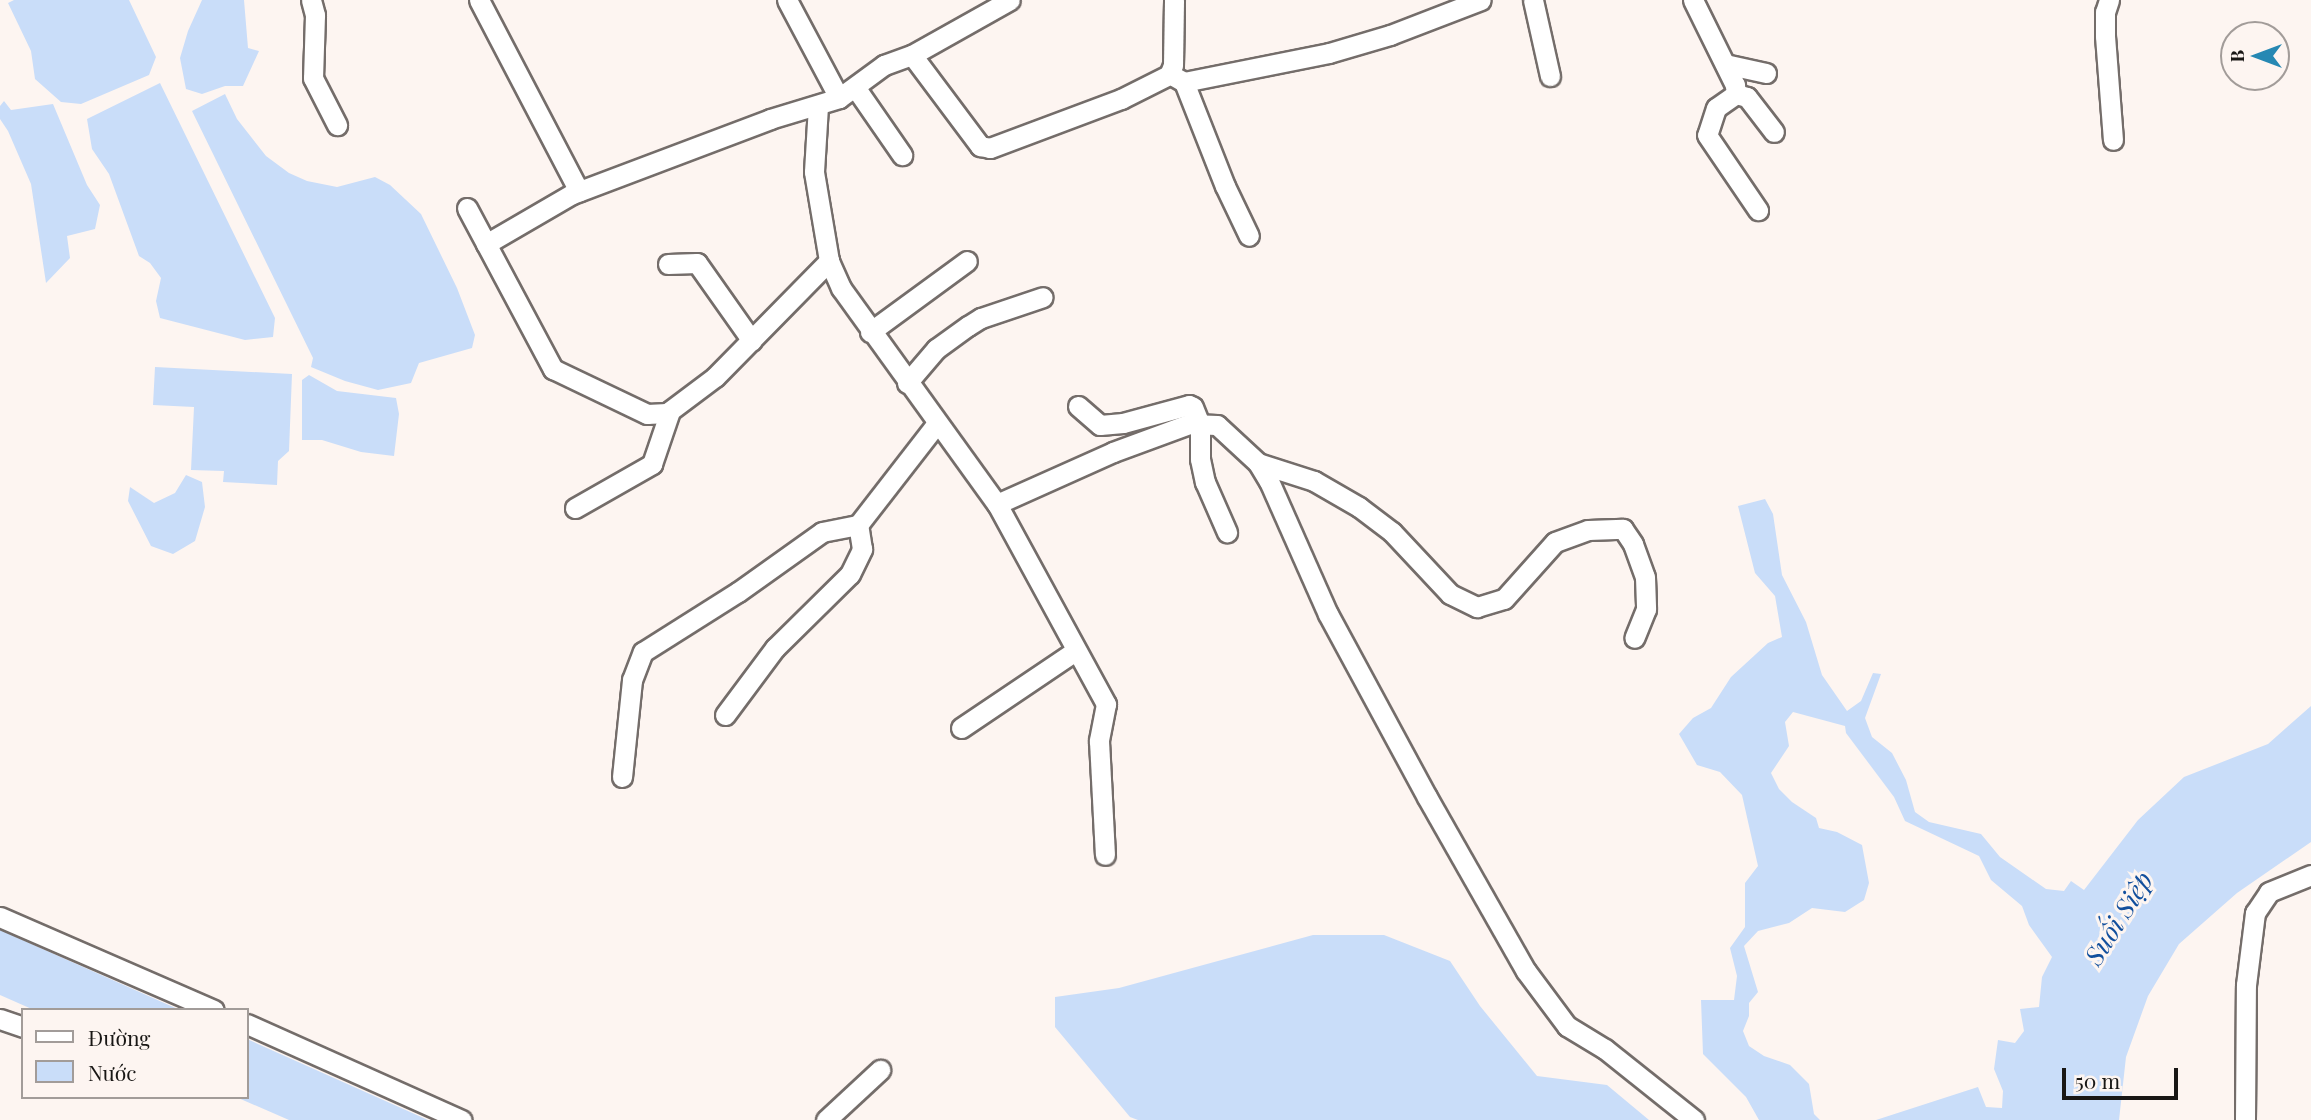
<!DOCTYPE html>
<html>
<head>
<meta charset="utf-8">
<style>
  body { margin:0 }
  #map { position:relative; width:2311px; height:1120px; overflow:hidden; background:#fdf5f1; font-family:"Playfair Display",serif }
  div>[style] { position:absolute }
  .water>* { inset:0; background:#c9ddf9 }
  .roads { filter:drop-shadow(2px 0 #746d6a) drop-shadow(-2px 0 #746d6a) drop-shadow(0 2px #746d6a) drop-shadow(0 -2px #746d6a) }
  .minor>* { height:19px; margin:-9.5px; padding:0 9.5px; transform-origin:9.5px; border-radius:9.5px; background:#fff }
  span { translate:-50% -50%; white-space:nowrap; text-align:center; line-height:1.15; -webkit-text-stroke:6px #fdf5f1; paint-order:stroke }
  .water-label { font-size:26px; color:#124f9d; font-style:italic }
  .legend { position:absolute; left:21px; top:1008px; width:228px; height:91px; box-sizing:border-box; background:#fdf5f1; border:2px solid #a29c99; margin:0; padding:9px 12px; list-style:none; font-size:21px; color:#191715 }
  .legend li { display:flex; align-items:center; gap:14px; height:35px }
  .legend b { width:35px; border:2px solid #a29c99 }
  .north { position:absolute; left:2220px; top:21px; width:70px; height:70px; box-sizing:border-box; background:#fdf5f1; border:2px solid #a29c99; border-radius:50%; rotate:270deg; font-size:19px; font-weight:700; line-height:28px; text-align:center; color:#191715 }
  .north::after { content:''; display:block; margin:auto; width:24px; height:32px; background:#2688b3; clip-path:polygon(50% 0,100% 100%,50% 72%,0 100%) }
  .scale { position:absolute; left:2062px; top:1068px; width:116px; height:32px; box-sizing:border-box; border:4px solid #191715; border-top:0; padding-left:9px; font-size:21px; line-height:24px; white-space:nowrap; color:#191715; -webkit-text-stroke:5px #fdf5f1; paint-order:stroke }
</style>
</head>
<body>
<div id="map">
  <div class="water">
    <div style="clip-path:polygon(14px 0,129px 0,156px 57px,149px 75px,81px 104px,61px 102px,35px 79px,31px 51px,8px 3px)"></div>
    <div style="clip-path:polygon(202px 0,244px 0,248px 48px,259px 51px,243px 86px,225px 86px,202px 94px,186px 89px,180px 58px,188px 31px)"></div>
    <div style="clip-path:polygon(160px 83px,275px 318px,273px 337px,245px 340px,160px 318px,156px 301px,161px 278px,150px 263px,139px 256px,109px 174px,92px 149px,87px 119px)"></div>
    <div style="clip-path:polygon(225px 94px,237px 119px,266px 156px,289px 173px,307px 181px,337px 187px,375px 177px,390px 185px,421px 214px,457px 288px,475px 335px,472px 348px,419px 363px,411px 383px,378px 390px,345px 381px,311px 367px,313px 358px,192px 111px)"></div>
    <div style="clip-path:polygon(4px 101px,11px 110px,53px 104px,87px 185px,100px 205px,95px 229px,67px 236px,70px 258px,46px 283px,31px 184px,8px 131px,0 119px,0 106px)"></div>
    <div style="clip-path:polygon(155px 367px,292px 374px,289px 451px,278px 461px,277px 485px,223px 482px,224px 471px,191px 470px,194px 407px,153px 405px)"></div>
    <div style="clip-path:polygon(309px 375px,337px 391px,396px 398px,399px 414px,394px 456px,361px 452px,322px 440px,302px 440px,302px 380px)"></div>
    <div style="clip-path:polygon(186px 475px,202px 482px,205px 507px,195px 541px,173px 554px,151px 546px,128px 501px,130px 487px,154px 503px,175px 493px)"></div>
    <div style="clip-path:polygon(1765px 499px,1773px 514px,1782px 575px,1806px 622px,1822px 675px,1847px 711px,1861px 701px,1873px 673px,1881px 674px,1865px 718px,1872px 737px,1892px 753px,1906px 780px,1915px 812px,1929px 822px,1981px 834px,2000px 857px,2046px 889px,2064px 891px,2071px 881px,2084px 890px,2138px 820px,2184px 777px,2268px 744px,2311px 706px,2311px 842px,2237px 893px,2179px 944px,2148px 996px,2126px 1057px,2119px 1120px,1876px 1120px,1978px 1087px,1986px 1107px,2002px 1108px,2003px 1091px,1994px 1069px,1998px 1040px,2015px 1043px,2024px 1031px,2020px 1009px,2039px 1007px,2042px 977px,2052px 957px,2029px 925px,2022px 906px,1991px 880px,1979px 856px,1905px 821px,1894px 797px,1846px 733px,1845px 726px,1793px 712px,1785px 722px,1789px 746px,1771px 773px,1779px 789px,1792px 802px,1816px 818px,1819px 828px,1837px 832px,1862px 845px,1869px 883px,1864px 900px,1845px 912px,1812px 908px,1789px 923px,1758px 931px,1744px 946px,1758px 992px,1749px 1003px,1749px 1016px,1743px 1031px,1749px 1046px,1764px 1056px,1790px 1065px,1809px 1084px,1814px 1114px,1820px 1120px,1759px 1120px,1746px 1097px,1703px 1054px,1701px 1000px,1734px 1000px,1737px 976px,1730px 948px,1745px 927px,1745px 883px,1758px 866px,1742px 795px,1720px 772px,1697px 765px,1679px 734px,1693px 718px,1711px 708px,1731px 677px,1768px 643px,1782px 637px,1775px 596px,1755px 573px,1738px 506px)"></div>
    <div style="clip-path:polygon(0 930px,180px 1010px,34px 1010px,0 995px)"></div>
    <div style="clip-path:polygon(1313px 935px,1384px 935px,1450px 961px,1480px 1006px,1537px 1076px,1607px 1085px,1649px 1120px,1138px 1120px,1130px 1117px,1055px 1027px,1055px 997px,1119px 988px)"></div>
    <div style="clip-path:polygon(247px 1039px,428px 1120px,289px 1120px,236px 1097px,247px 1097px)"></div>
  </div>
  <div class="roads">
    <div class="minor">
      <div style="left:311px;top:0;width:16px;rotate:75deg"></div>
      <div style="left:315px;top:15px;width:63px;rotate:91.8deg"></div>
      <div style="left:313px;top:78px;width:53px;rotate:62.9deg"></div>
      <div style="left:479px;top:0;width:216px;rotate:62.4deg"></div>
      <div style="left:787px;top:0;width:111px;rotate:62deg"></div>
      <div style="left:1533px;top:0;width:78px;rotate:77.4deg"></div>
      <div style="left:1693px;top:0;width:95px;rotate:63.7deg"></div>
      <div style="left:1735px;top:85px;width:9px;rotate:84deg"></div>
      <div style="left:1736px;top:94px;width:24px;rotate:145deg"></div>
      <div style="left:1716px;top:108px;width:28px;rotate:108deg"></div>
      <div style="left:1707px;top:135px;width:91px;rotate:55.8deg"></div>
      <div style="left:2109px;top:0;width:13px;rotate:108deg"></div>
      <div style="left:2105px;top:12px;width:24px;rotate:90deg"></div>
      <div style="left:2105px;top:36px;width:104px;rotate:85.6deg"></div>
      <div style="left:912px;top:55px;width:112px;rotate:-29.3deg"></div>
      <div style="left:1725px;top:64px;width:42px;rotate:12.4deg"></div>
      <div style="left:1175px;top:77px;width:10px;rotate:29deg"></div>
      <div style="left:1184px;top:82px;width:112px;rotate:68.5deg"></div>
      <div style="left:1225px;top:186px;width:55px;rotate:64.4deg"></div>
      <div style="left:1184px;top:82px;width:148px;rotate:-11.3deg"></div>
      <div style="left:1329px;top:53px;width:64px;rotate:-16.4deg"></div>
      <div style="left:1390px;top:35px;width:97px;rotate:-21deg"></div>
      <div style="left:855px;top:87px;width:83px;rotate:55.3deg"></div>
      <div style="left:1736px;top:94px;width:11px;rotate:15deg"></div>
      <div style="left:1747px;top:97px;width:44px;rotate:52.4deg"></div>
      <div style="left:818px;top:106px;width:66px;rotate:93.5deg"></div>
      <div style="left:814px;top:172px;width:90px;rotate:80.4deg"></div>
      <div style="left:829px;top:261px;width:30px;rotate:66deg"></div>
      <div style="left:841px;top:288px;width:266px;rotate:54.2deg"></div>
      <div style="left:997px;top:504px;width:228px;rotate:61.4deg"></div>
      <div style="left:1106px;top:704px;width:38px;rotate:101deg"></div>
      <div style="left:1099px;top:741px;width:114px;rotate:87deg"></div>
      <div style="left:467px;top:208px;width:183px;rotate:61.9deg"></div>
      <div style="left:553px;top:369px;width:104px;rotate:25.6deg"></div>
      <div style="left:647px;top:414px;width:20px;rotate:-3deg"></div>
      <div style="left:667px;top:413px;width:60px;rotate:-36.9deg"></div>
      <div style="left:715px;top:377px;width:163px;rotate:-45.5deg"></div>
      <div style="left:486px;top:244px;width:99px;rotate:-30.2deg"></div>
      <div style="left:572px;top:194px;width:212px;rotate:-20.7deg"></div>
      <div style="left:770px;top:119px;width:72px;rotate:-16.9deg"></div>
      <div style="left:839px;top:98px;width:56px;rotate:-36.3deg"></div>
      <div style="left:884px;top:65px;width:30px;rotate:-20deg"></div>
      <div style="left:912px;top:55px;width:114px;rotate:53.2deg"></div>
      <div style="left:980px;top:146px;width:10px;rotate:11deg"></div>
      <div style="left:990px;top:148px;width:140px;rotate:-20.5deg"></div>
      <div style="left:1121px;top:99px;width:54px;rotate:-26.6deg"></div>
      <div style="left:1169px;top:75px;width:11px;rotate:-68deg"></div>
      <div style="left:1173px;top:65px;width:65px;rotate:-89.1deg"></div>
      <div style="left:668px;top:264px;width:29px;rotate:-2deg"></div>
      <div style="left:697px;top:263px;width:95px;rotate:54.8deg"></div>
      <div style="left:870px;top:332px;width:120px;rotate:-36.2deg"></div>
      <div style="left:907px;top:383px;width:45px;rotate:-49.5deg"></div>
      <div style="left:936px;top:349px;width:39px;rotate:-36deg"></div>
      <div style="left:968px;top:326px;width:15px;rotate:-32deg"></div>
      <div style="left:981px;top:318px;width:65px;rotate:-18.7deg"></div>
      <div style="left:1078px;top:406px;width:29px;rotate:41deg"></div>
      <div style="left:1100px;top:425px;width:23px;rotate:-5deg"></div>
      <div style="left:1123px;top:423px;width:68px;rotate:-15.3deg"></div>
      <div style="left:1189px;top:405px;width:4px;rotate:27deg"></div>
      <div style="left:1193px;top:407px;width:18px;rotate:68deg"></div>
      <div style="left:1200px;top:424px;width:35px;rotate:90deg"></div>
      <div style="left:1200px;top:459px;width:24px;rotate:78deg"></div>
      <div style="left:1205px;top:482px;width:55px;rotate:66.3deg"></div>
      <div style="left:1258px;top:463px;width:59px;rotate:17.8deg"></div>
      <div style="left:1314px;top:481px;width:52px;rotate:30deg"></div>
      <div style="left:1359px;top:507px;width:41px;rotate:37.1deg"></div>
      <div style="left:1392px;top:532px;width:85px;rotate:46.9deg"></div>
      <div style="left:1450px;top:594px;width:30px;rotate:26deg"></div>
      <div style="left:1477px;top:607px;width:28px;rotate:-17deg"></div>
      <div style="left:1504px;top:599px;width:76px;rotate:-48.2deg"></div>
      <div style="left:1555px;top:542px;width:35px;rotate:-20deg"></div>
      <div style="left:1588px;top:530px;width:35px;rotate:-2deg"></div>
      <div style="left:1623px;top:529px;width:18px;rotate:56deg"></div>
      <div style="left:1633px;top:544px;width:35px;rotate:70deg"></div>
      <div style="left:1645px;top:577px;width:32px;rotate:88deg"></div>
      <div style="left:1646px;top:609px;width:31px;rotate:112deg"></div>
      <div style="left:997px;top:504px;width:127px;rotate:-24.1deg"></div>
      <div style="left:1113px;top:452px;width:81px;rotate:-20.2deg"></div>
      <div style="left:1189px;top:424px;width:28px;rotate:2deg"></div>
      <div style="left:1217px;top:425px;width:56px;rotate:42.8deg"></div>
      <div style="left:1258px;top:463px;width:21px;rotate:59deg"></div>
      <div style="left:1269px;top:481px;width:145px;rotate:66.1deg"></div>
      <div style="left:1328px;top:614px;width:208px;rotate:61.6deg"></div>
      <div style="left:1427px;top:797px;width:200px;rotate:60.4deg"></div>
      <div style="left:1526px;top:971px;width:69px;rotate:53.3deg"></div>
      <div style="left:1567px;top:1026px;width:44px;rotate:31.2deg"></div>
      <div style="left:1605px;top:1049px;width:114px;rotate:38.6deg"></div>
      <div style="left:575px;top:508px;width:89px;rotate:-29.7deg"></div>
      <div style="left:652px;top:464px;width:56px;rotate:-71.2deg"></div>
      <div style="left:725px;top:715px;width:84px;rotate:-53.3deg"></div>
      <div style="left:775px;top:648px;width:105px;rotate:-44.6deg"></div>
      <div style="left:850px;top:574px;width:28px;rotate:-64deg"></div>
      <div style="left:862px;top:549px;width:24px;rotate:-99deg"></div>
      <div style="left:961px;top:728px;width:138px;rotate:-34deg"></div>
      <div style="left:622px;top:777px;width:98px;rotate:-84.1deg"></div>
      <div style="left:632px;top:680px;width:30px;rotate:-69deg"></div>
      <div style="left:643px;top:652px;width:112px;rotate:-32.3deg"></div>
      <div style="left:738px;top:592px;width:103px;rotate:-35.5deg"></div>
      <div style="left:822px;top:532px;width:37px;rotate:-11deg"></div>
      <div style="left:858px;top:525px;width:129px;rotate:-52.2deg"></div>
      <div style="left:0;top:917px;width:233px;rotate:23.5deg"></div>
      <div style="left:0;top:1019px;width:24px;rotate:19deg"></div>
      <div style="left:247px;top:1024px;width:235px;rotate:24.1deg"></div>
      <div style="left:826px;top:1120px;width:74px;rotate:-42.8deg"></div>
      <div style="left:2245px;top:1120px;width:135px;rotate:-89.6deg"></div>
      <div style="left:2246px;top:985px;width:73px;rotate:-82.9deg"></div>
      <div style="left:2255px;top:913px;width:25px;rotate:-56deg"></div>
      <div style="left:2269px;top:892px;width:45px;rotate:-22deg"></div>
    </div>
  </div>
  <div class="water-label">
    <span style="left:2118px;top:918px;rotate:-58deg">Suối Siệp</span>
  </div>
  <ul class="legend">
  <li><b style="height:9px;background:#fff"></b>Đường</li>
  <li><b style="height:19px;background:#c9ddf9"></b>Nước</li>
  </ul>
  <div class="north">B</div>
  <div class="scale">50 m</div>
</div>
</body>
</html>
